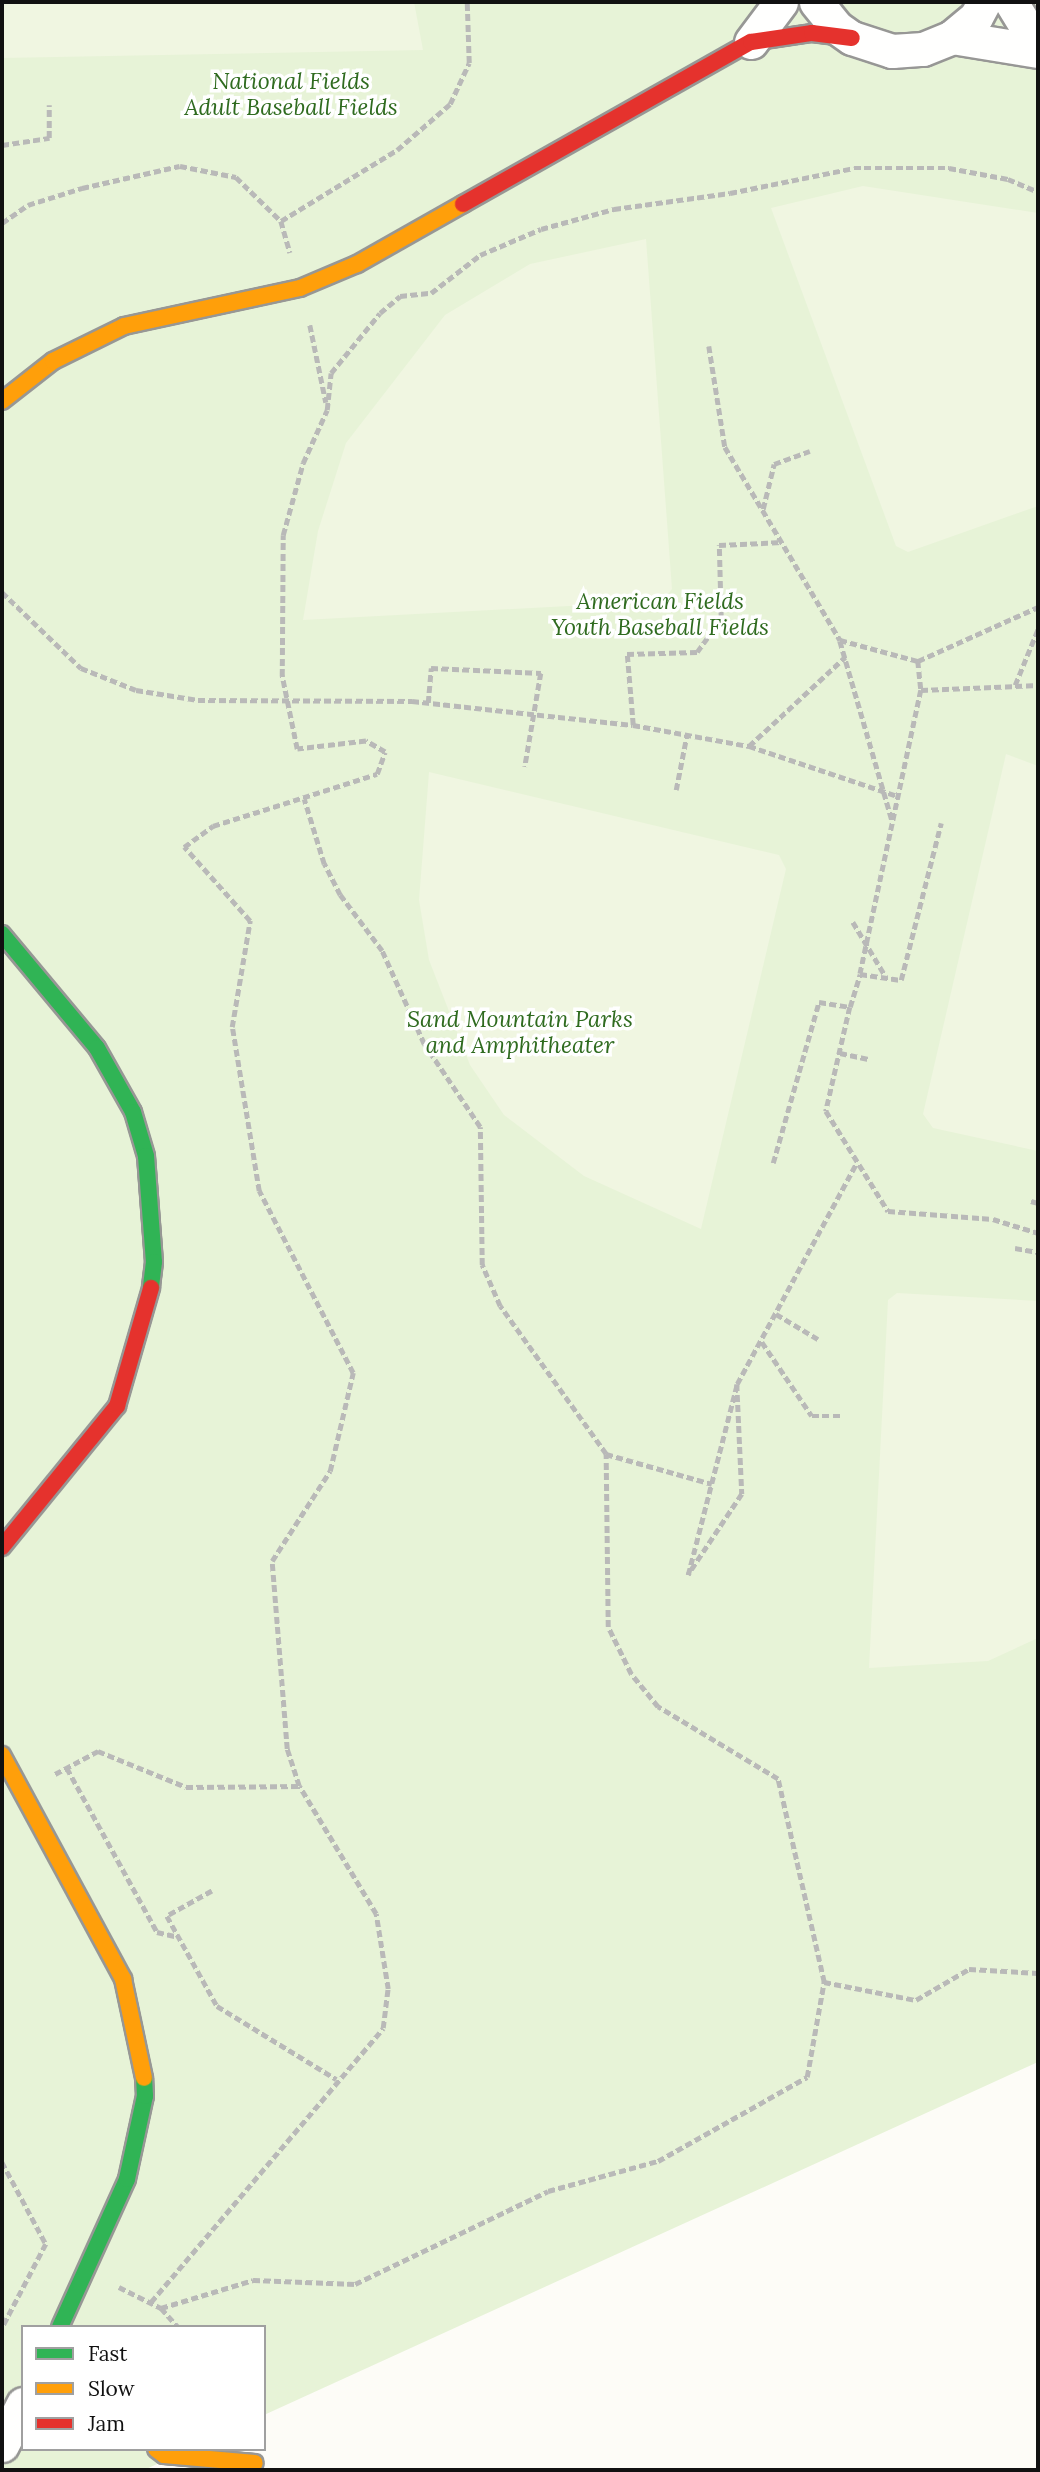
<!DOCTYPE html>
<html>
<head>
<meta charset="utf-8">
<style>
  body { margin:0 }
  #map { position:relative; width:1040px; height:2472px; overflow:hidden; background:#fdfcf7; font-family:Lora,serif }
  div>[style] { position:absolute }
  .green>* { inset:0; background:#e7f3d7 }
  .pitch>* { inset:0; background:#f0f6e1 }
  .path>* { height:4.5px; margin-top:-2.25px; transform-origin:0; background:repeating-linear-gradient(90deg,#b9b9b8 0 7px,transparent 0 10.5px) }
  .roads { filter:drop-shadow(2px 0 #979795) drop-shadow(-2px 0 #979795) drop-shadow(0 2px #979795) drop-shadow(0 -2px #979795) }
  .street>* { height:33px; margin:-16.5px; padding:0 16.5px; transform-origin:16.5px; border-radius:16.5px; background:#fffffe }
  .fast>* { height:16px; margin:-8px; padding:0 8px; transform-origin:8px; border-radius:8px; background:#30b455 }
  .slow>* { height:16px; margin:-8px; padding:0 8px; transform-origin:8px; border-radius:8px; background:#ff9f0a }
  .jam>* { height:16px; margin:-8px; padding:0 8px; transform-origin:8px; border-radius:8px; background:#e5322d }
  span { translate:-50% -50%; white-space:nowrap; text-align:center; line-height:1.15; -webkit-text-stroke:7px #fff; paint-order:stroke }
  .park-label { font-size:23px; color:#2f6b1f; font-style:italic }
  .frame { position:absolute; inset:0; border:4px solid #111; pointer-events:none }
  .legend { position:absolute; left:21px; top:2325px; width:245px; height:126px; box-sizing:border-box; background:#fff; border:2px solid #a0a0a0; margin:0; padding:9px 12px; list-style:none; font-size:21px; color:#111 }
  .legend li { display:flex; align-items:center; gap:14px; height:35px }
  .legend b { width:35px; border:2px solid #a0a0a0 }
</style>
</head>
<body>
<div id="map">
  <div class="green">
    <div style="clip-path:polygon(2px 2px,1038px 2px,1038px 2062px,264px 2415px,264px 2327px,23px 2327px,23px 2449px,190px 2449px,144px 2470px,2px 2470px)"></div>
  </div>
  <div class="pitch">
    <div style="clip-path:polygon(2px 2px,414px 2px,423px 50px,2px 58px)"></div>
    <div style="clip-path:polygon(863px 186px,1038px 213px,1038px 506px,908px 552px,896px 546px,771px 208px)"></div>
    <div style="clip-path:polygon(646px 239px,672px 589px,663px 601px,303px 620px,318px 531px,346px 443px,445px 315px,530px 264px)"></div>
    <div style="clip-path:polygon(1006px 754px,1038px 766px,1038px 1151px,933px 1128px,923px 1114px)"></div>
    <div style="clip-path:polygon(429px 772px,779px 855px,786px 869px,701px 1229px,584px 1176px,504px 1115px,470px 1065px,429px 960px,419px 900px)"></div>
    <div style="clip-path:polygon(897px 1293px,1038px 1301px,1038px 1638px,988px 1661px,869px 1668px,888px 1300px)"></div>
  </div>
  <div class="path">
    <div style="left:2px;top:145px;width:48px;rotate:-8.5deg"></div>
    <div style="left:49px;top:138px;width:33px;rotate:-90deg"></div>
    <div style="left:281px;top:221px;width:33px;rotate:74deg"></div>
    <div style="left:2px;top:223px;width:32px;rotate:-35deg"></div>
    <div style="left:28px;top:205px;width:57px;rotate:-17.5deg"></div>
    <div style="left:82px;top:188px;width:100px;rotate:-12.7deg"></div>
    <div style="left:180px;top:166px;width:57px;rotate:11.1deg"></div>
    <div style="left:236px;top:177px;width:63px;rotate:44.4deg"></div>
    <div style="left:281px;top:221px;width:136px;rotate:-31.5deg"></div>
    <div style="left:397px;top:150px;width:70px;rotate:-41deg"></div>
    <div style="left:450px;top:104px;width:45px;rotate:-65.1deg"></div>
    <div style="left:469px;top:63px;width:61px;rotate:-91.9deg"></div>
    <div style="left:310px;top:325px;width:79px;rotate:78.3deg"></div>
    <div style="left:709px;top:346px;width:102px;rotate:81deg"></div>
    <div style="left:725px;top:447px;width:225px;rotate:59.2deg"></div>
    <div style="left:840px;top:640px;width:81px;rotate:15.1deg"></div>
    <div style="left:918px;top:661px;width:132px;rotate:-24.2deg"></div>
    <div style="left:763px;top:509px;width:46px;rotate:-76.3deg"></div>
    <div style="left:774px;top:464px;width:38px;rotate:-20deg"></div>
    <div style="left:2px;top:592px;width:110px;rotate:43.9deg"></div>
    <div style="left:81px;top:668px;width:59px;rotate:21.8deg"></div>
    <div style="left:136px;top:690px;width:63px;rotate:9.2deg"></div>
    <div style="left:198px;top:700px;width:214px;rotate:0.3deg"></div>
    <div style="left:412px;top:701px;width:222px;rotate:6.2deg"></div>
    <div style="left:633px;top:725px;width:118px;rotate:10.3deg"></div>
    <div style="left:749px;top:746px;width:157px;rotate:18.6deg"></div>
    <div style="left:840px;top:641px;width:186px;rotate:73.8deg"></div>
    <div style="left:918px;top:661px;width:29px;rotate:84deg"></div>
    <div style="left:921px;top:690px;width:117px;rotate:-2.4deg"></div>
    <div style="left:1015px;top:685px;width:61px;rotate:-67.7deg"></div>
    <div style="left:921px;top:690px;width:290px;rotate:102.1deg"></div>
    <div style="left:860px;top:974px;width:41px;rotate:8.3deg"></div>
    <div style="left:901px;top:980px;width:162px;rotate:-75.7deg"></div>
    <div style="left:428px;top:703px;width:35px;rotate:-85deg"></div>
    <div style="left:431px;top:668px;width:110px;rotate:2.6deg"></div>
    <div style="left:541px;top:673px;width:95px;rotate:99.7deg"></div>
    <div style="left:633px;top:725px;width:71px;rotate:-94.8deg"></div>
    <div style="left:627px;top:654px;width:70px;rotate:-1.6deg"></div>
    <div style="left:697px;top:652px;width:41px;rotate:-54deg"></div>
    <div style="left:721px;top:619px;width:74px;rotate:-91.5deg"></div>
    <div style="left:719px;top:545px;width:63px;rotate:-2.7deg"></div>
    <div style="left:749px;top:746px;width:131px;rotate:-42.8deg"></div>
    <div style="left:676px;top:790px;width:57px;rotate:-78.9deg"></div>
    <div style="left:853px;top:922px;width:64px;rotate:59deg"></div>
    <div style="left:850px;top:1007px;width:34px;rotate:-73deg"></div>
    <div style="left:840px;top:1053px;width:29px;rotate:12deg"></div>
    <div style="left:773px;top:1163px;width:167px;rotate:-74.1deg"></div>
    <div style="left:819px;top:1002px;width:31px;rotate:9deg"></div>
    <div style="left:850px;top:1007px;width:107px;rotate:103deg"></div>
    <div style="left:826px;top:1111px;width:118px;rotate:58.2deg"></div>
    <div style="left:888px;top:1211px;width:105px;rotate:4.4deg"></div>
    <div style="left:993px;top:1219px;width:47px;rotate:17.3deg"></div>
    <div style="left:1031px;top:1201px;width:7px;rotate:16deg"></div>
    <div style="left:1015px;top:1248px;width:23px;rotate:10deg"></div>
    <div style="left:776px;top:1314px;width:49px;rotate:30.8deg"></div>
    <div style="left:762px;top:1342px;width:89px;rotate:56deg"></div>
    <div style="left:812px;top:1416px;width:30px"></div>
    <div style="left:737px;top:1384px;width:110px;rotate:87.4deg"></div>
    <div style="left:742px;top:1494px;width:97px;rotate:123.7deg"></div>
    <div style="left:688px;top:1575px;width:197px;rotate:-75.6deg"></div>
    <div style="left:737px;top:1384px;width:252px;rotate:-61.6deg"></div>
    <div style="left:606px;top:1454px;width:110px;rotate:15.8deg"></div>
    <div style="left:67px;top:1768px;width:187px;rotate:61.2deg"></div>
    <div style="left:157px;top:1932px;width:18px;rotate:13deg"></div>
    <div style="left:55px;top:1774px;width:49px;rotate:-28.1deg"></div>
    <div style="left:98px;top:1751px;width:95px;rotate:22.2deg"></div>
    <div style="left:186px;top:1787px;width:113px;rotate:-0.5deg"></div>
    <div style="left:212px;top:1891px;width:51px;rotate:150.9deg"></div>
    <div style="left:167px;top:1916px;width:103px;rotate:60.9deg"></div>
    <div style="left:217px;top:2006px;width:140px;rotate:31.5deg"></div>
    <div style="left:824px;top:1982px;width:94px;rotate:11.1deg"></div>
    <div style="left:916px;top:2000px;width:61px;rotate:-30.3deg"></div>
    <div style="left:969px;top:1969px;width:69px;rotate:3.3deg"></div>
    <div style="left:2px;top:2162px;width:93px;rotate:61.8deg"></div>
    <div style="left:46px;top:2244px;width:95px;rotate:117.6deg"></div>
    <div style="left:119px;top:2287px;width:47px;rotate:26.6deg"></div>
    <div style="left:161px;top:2308px;width:96px;rotate:-16.9deg"></div>
    <div style="left:253px;top:2280px;width:102px;rotate:2.2deg"></div>
    <div style="left:355px;top:2284px;width:214px;rotate:-25.7deg"></div>
    <div style="left:548px;top:2191px;width:114px;rotate:-15.3deg"></div>
    <div style="left:658px;top:2161px;width:171px;rotate:-29.4deg"></div>
    <div style="left:807px;top:2077px;width:97px;rotate:-79.9deg"></div>
    <div style="left:824px;top:1982px;width:208px;rotate:-102.8deg"></div>
    <div style="left:778px;top:1779px;width:140px;rotate:-149deg"></div>
    <div style="left:658px;top:1707px;width:43px;rotate:-129.3deg"></div>
    <div style="left:631px;top:1674px;width:52px;rotate:-116.1deg"></div>
    <div style="left:608px;top:1627px;width:173px;rotate:-90.7deg"></div>
    <div style="left:606px;top:1454px;width:182px;rotate:-125.6deg"></div>
    <div style="left:500px;top:1306px;width:45px;rotate:-113.7deg"></div>
    <div style="left:482px;top:1265px;width:138px;rotate:-90.8deg"></div>
    <div style="left:480px;top:1127px;width:100px;rotate:-124deg"></div>
    <div style="left:424px;top:1044px;width:102px;rotate:-114.3deg"></div>
    <div style="left:382px;top:951px;width:70px;rotate:-126.9deg"></div>
    <div style="left:340px;top:895px;width:35px;rotate:-117deg"></div>
    <div style="left:324px;top:864px;width:68px;rotate:-107.1deg"></div>
    <div style="left:151px;top:2302px;width:359px;rotate:-49.7deg"></div>
    <div style="left:383px;top:2028px;width:39px;rotate:-83deg"></div>
    <div style="left:388px;top:1989px;width:76px;rotate:-99.1deg"></div>
    <div style="left:376px;top:1914px;width:149px;rotate:-121deg"></div>
    <div style="left:299px;top:1786px;width:39px;rotate:-108deg"></div>
    <div style="left:287px;top:1749px;width:189px;rotate:-94.6deg"></div>
    <div style="left:272px;top:1561px;width:107px;rotate:-57.2deg"></div>
    <div style="left:330px;top:1471px;width:101px;rotate:-76.8deg"></div>
    <div style="left:353px;top:1373px;width:205px;rotate:-117.3deg"></div>
    <div style="left:259px;top:1191px;width:166px;rotate:-99.3deg"></div>
    <div style="left:232px;top:1027px;width:108px;rotate:-80.4deg"></div>
    <div style="left:250px;top:921px;width:99px;rotate:-131.7deg"></div>
    <div style="left:184px;top:847px;width:36px;rotate:-36deg"></div>
    <div style="left:213px;top:826px;width:172px;rotate:-17.6deg"></div>
    <div style="left:377px;top:774px;width:23px;rotate:-70deg"></div>
    <div style="left:385px;top:752px;width:22px;rotate:-150deg"></div>
    <div style="left:366px;top:741px;width:69px;rotate:173.4deg"></div>
    <div style="left:297px;top:749px;width:75px;rotate:-101.6deg"></div>
    <div style="left:282px;top:676px;width:141px;rotate:-89.6deg"></div>
    <div style="left:283px;top:535px;width:75px;rotate:-74.5deg"></div>
    <div style="left:303px;top:463px;width:58px;rotate:-65.6deg"></div>
    <div style="left:327px;top:410px;width:37px;rotate:-84deg"></div>
    <div style="left:331px;top:373px;width:77px;rotate:-50.8deg"></div>
    <div style="left:380px;top:313px;width:26px;rotate:-40deg"></div>
    <div style="left:400px;top:296px;width:31px;rotate:-6deg"></div>
    <div style="left:431px;top:293px;width:62px;rotate:-37.8deg"></div>
    <div style="left:480px;top:255px;width:66px;rotate:-23.1deg"></div>
    <div style="left:541px;top:229px;width:76px;rotate:-15.3deg"></div>
    <div style="left:614px;top:209px;width:117px;rotate:-7.9deg"></div>
    <div style="left:730px;top:193px;width:126px;rotate:-11.4deg"></div>
    <div style="left:854px;top:168px;width:95px"></div>
    <div style="left:949px;top:168px;width:60px;rotate:10.6deg"></div>
    <div style="left:1008px;top:179px;width:33px;rotate:23deg"></div>
    <div style="left:161px;top:2308px;width:25px;rotate:48deg"></div>
  </div>
  <div class="roads">
    <div class="street">
      <div style="left:816px;top:2px;width:32px;rotate:51deg"></div>
      <div style="left:836px;top:27px;width:19px;rotate:35deg"></div>
      <div style="left:852px;top:38px;width:42px;rotate:18deg"></div>
      <div style="left:892px;top:51px;width:31px;rotate:-4deg"></div>
      <div style="left:923px;top:49px;width:31px;rotate:-22deg"></div>
      <div style="left:952px;top:37px;width:31px;rotate:-40deg"></div>
      <div style="left:976px;top:17px;width:17px;rotate:-62deg"></div>
      <div style="left:1011px;top:2px;width:52px;rotate:58.5deg"></div>
      <div style="left:952px;top:37px;width:87px;rotate:9.2deg"></div>
      <div style="left:751px;top:42px;width:50px;rotate:-53.1deg"></div>
      <div style="left:2px;top:2445px;width:46px;rotate:-62.9deg"></div>
    </div>
    <div class="fast">
      <div style="left:2px;top:934px;width:148px;rotate:50.2deg"></div>
      <div style="left:97px;top:1048px;width:73px;rotate:60.6deg"></div>
      <div style="left:133px;top:1112px;width:46px;rotate:73.5deg"></div>
      <div style="left:146px;top:1156px;width:106px;rotate:85.7deg"></div>
      <div style="left:154px;top:1262px;width:26px;rotate:97deg"></div>
      <div style="left:60px;top:2327px;width:162px;rotate:-65.6deg"></div>
      <div style="left:127px;top:2179px;width:85px;rotate:-77.8deg"></div>
      <div style="left:145px;top:2096px;width:18px;rotate:-93deg"></div>
    </div>
    <div class="slow">
      <div style="left:2px;top:401px;width:65px;rotate:-38.1deg"></div>
      <div style="left:53px;top:361px;width:79px;rotate:-26.2deg"></div>
      <div style="left:124px;top:326px;width:180px;rotate:-12.2deg"></div>
      <div style="left:300px;top:288px;width:62px;rotate:-22.8deg"></div>
      <div style="left:357px;top:264px;width:122px;rotate:-29.5deg"></div>
      <div style="left:2px;top:1755px;width:255px;rotate:61.6deg"></div>
      <div style="left:123px;top:1979px;width:101px;rotate:78deg"></div>
      <div style="left:156px;top:2449px;width:10px;rotate:37deg"></div>
      <div style="left:164px;top:2455px;width:91px;rotate:5deg"></div>
    </div>
    <div class="jam">
      <div style="left:463px;top:204px;width:330px;rotate:-29.4deg"></div>
      <div style="left:751px;top:42px;width:62px;rotate:-8.4deg"></div>
      <div style="left:812px;top:33px;width:40px;rotate:7.1deg"></div>
      <div style="left:2px;top:1547px;width:182px;rotate:-50.8deg"></div>
      <div style="left:117px;top:1406px;width:123px;rotate:-73.9deg"></div>
    </div>
  </div>
  <div class="park-label">
    <span style="left:291px;top:94px">National Fields<br>Adult Baseball Fields</span>
    <span style="left:660px;top:614px">American Fields<br>Youth Baseball Fields</span>
    <span style="left:520px;top:1032px">Sand Mountain Parks<br>and Amphitheater</span>
  </div>
  <div class="frame"></div>
  <ul class="legend">
  <li><b style="height:9px;background:#30b455"></b>Fast</li>
  <li><b style="height:9px;background:#ff9f0a"></b>Slow</li>
  <li><b style="height:9px;background:#e5322d"></b>Jam</li>
  </ul>
</div>
</body>
</html>
